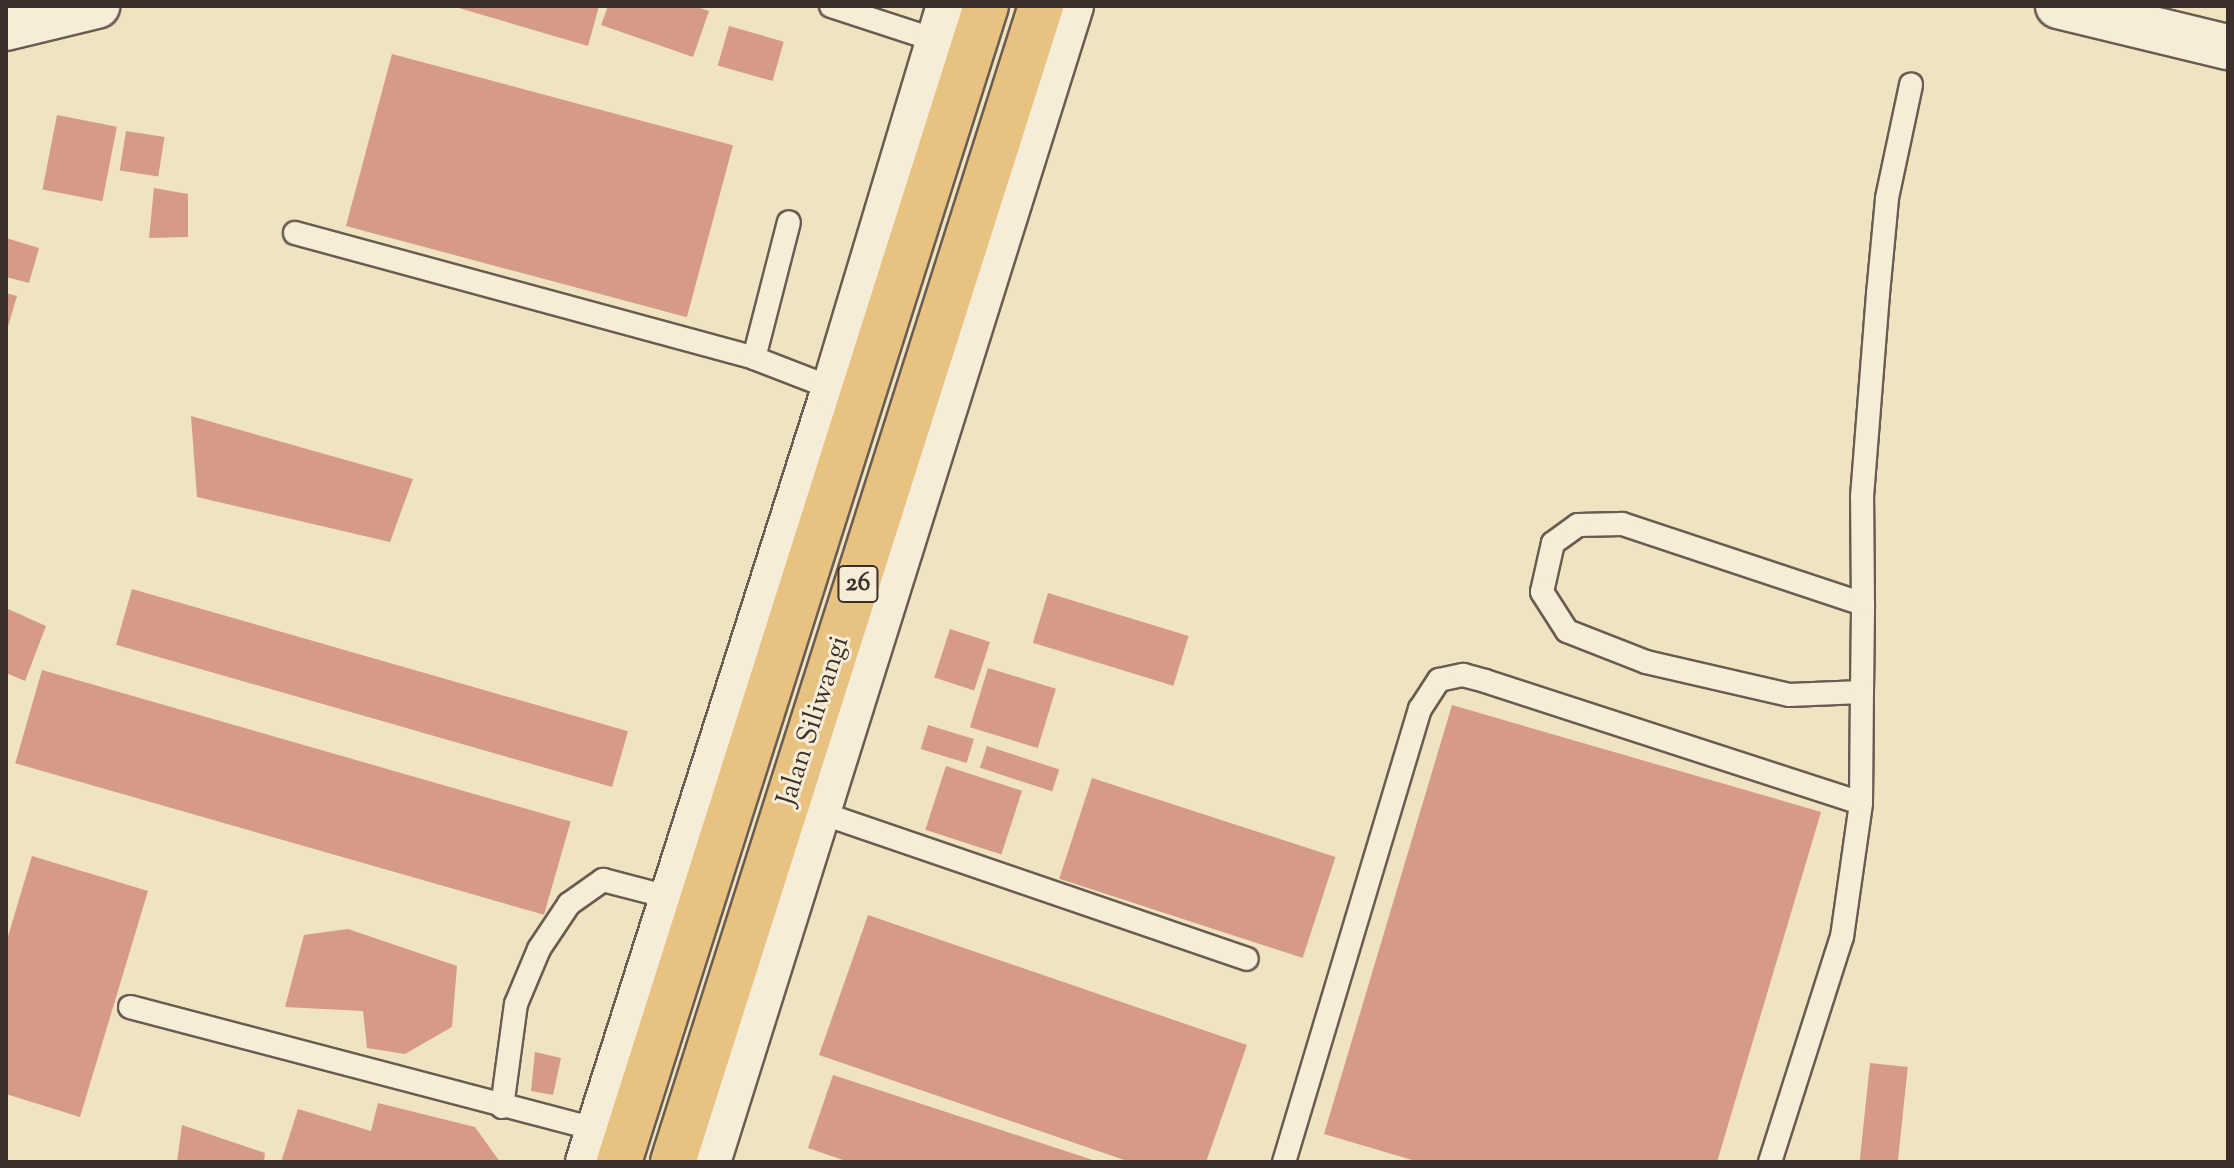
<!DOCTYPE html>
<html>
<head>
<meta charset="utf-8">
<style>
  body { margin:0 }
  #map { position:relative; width:2234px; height:1168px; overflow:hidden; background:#f0e3c2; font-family:"Sorts Mill Goudy",serif }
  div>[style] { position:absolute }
  .building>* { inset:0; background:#d59b86; transform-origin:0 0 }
  .roads { filter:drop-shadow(2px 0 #6a5c50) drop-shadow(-2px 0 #6a5c50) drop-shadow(0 2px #6a5c50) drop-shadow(0 -2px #6a5c50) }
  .service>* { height:22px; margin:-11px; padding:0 11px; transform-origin:11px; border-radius:11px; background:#f5edd7 }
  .minor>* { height:44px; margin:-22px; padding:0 22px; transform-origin:22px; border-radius:22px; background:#f5edd7 }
  .tertiary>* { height:44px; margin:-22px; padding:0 22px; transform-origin:22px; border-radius:22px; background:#f5edd7 }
  .trunk>* { height:44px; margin:-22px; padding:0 22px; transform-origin:22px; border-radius:22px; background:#e8c281 }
  span { translate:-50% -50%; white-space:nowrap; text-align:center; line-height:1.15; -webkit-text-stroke:6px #f5edd7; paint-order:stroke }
  .shield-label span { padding:2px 6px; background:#f5edd7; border:2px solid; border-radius:6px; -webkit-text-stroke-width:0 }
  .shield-label { font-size:26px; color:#3d2f2a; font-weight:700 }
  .street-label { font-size:28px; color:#3d2f2a }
  .frame { position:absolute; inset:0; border:8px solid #3d2f2a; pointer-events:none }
</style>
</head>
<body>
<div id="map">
  <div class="building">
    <div style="clip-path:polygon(452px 6px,599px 6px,588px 46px)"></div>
    <div style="clip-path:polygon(608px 6px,694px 6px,709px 11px,693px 57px,601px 25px)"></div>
    <div style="left:729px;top:26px;width:57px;height:41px;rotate:16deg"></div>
    <div style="left:392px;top:54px;width:353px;height:178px;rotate:15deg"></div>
    <div style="left:57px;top:115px;width:61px;height:76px;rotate:11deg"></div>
    <div style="left:126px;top:131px;width:39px;height:40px;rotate:9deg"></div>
    <div style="clip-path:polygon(154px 188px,188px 194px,188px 237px,149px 238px)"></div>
    <div style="clip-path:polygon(6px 238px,39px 248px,29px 283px,6px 277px)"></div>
    <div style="clip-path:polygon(6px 293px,17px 296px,7px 330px,6px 330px)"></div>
    <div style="clip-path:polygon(191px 416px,413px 479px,390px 542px,197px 497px)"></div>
    <div style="left:132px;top:589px;width:516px;height:58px;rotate:16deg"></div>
    <div style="left:1048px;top:593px;width:147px;height:52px;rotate:17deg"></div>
    <div style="clip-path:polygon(6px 608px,46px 626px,25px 681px,6px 673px)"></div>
    <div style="left:950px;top:629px;width:42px;height:51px;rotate:18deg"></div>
    <div style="left:988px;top:668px;width:71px;height:62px;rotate:17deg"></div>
    <div style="left:42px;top:670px;width:550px;height:97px;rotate:16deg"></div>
    <div style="clip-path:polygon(1452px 705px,1821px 812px,1717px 1162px,1419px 1162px,1324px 1134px)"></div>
    <div style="left:928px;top:725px;width:48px;height:25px;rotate:17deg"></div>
    <div style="left:987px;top:746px;width:76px;height:23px;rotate:18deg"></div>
    <div style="left:946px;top:766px;width:80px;height:67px;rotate:18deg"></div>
    <div style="left:1092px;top:778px;width:256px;height:106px;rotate:18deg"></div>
    <div style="clip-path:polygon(32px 856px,148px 891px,80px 1117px,6px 1094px,6px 943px)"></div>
    <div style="clip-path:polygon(868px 915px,1247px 1045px,1206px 1162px,1130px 1162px,819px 1055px)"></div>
    <div style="clip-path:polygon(348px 929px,457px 966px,452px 1027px,405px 1054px,367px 1048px,363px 1011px,285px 1007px,304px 935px)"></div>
    <div style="clip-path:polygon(535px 1052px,561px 1058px,553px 1095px,531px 1091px)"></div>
    <div style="left:1870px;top:1063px;width:38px;height:100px;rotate:6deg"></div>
    <div style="clip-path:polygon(833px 1075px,1096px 1161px,1096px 1162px,849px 1162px,808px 1148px)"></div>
    <div style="clip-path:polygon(378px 1103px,475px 1127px,500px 1162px,281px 1162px,298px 1109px,371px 1131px)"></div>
    <div style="clip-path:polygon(182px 1125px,265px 1153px,264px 1162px,177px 1162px)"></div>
  </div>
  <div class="roads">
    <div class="service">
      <div style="left:831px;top:6px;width:113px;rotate:18.1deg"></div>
      <div style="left:295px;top:233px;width:476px;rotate:15.2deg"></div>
      <div style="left:754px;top:358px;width:86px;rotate:21.2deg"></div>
      <div style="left:754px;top:358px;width:140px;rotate:-75.6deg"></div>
      <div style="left:1863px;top:604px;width:254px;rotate:-161.6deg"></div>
      <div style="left:1622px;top:524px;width:44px;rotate:178.7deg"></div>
      <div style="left:1578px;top:525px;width:31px;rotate:144deg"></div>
      <div style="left:1553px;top:543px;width:50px;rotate:102.7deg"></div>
      <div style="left:1542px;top:592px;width:46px;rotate:57.3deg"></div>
      <div style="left:1567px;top:631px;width:85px;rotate:21.4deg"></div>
      <div style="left:1646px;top:662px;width:147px;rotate:13deg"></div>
      <div style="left:1789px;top:695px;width:73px;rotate:-2.4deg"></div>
      <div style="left:1862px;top:692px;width:88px;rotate:-89.3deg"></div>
      <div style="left:1863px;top:604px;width:107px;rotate:-90.5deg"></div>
      <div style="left:1862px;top:497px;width:204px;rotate:-85.5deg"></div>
      <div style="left:1878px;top:294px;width:96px;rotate:-84.6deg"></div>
      <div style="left:1887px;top:198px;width:116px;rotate:-78deg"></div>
      <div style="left:818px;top:812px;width:453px;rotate:18.9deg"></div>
      <div style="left:130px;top:1007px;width:484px;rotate:14.7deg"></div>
      <div style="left:502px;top:1107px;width:104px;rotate:-82.3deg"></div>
      <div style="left:516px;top:1004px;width:60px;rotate:-67.3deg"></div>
      <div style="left:539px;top:949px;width:54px;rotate:-56.3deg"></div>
      <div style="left:569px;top:904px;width:42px;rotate:-35.2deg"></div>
      <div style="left:603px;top:880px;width:71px;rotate:14.6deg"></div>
      <div style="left:1284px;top:1162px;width:473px;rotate:-73.3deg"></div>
      <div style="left:1420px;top:709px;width:35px;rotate:-57deg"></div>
      <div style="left:1439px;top:680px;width:25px;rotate:-12deg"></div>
      <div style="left:1463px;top:675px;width:23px;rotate:15deg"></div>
      <div style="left:1485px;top:681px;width:395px;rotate:18deg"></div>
      <div style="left:1770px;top:1162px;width:236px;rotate:-72.3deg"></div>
      <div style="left:1842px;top:937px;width:135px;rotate:-81.9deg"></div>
      <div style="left:1861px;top:803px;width:111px;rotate:-89.5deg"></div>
    </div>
    <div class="minor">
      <div style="left:2058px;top:6px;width:175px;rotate:13.6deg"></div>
      <div style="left:6px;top:28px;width:94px;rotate:-13.6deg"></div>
    </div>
    <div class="tertiary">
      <div style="left:588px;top:1162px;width:811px;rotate:-72.35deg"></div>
      <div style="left:834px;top:389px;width:400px;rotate:-73.3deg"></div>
      <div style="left:708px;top:1162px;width:1212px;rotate:-72.57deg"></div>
    </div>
    <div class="trunk">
      <div style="left:619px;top:1162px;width:1213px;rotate:-72.39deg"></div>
      <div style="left:673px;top:1162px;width:1213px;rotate:-72.34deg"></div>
    </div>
  </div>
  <div class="shield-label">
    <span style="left:858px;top:584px">26</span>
  </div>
  <div class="street-label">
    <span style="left:814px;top:721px;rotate:-72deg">Jalan Siliwangi</span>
  </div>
  <div class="frame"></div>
</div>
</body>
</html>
